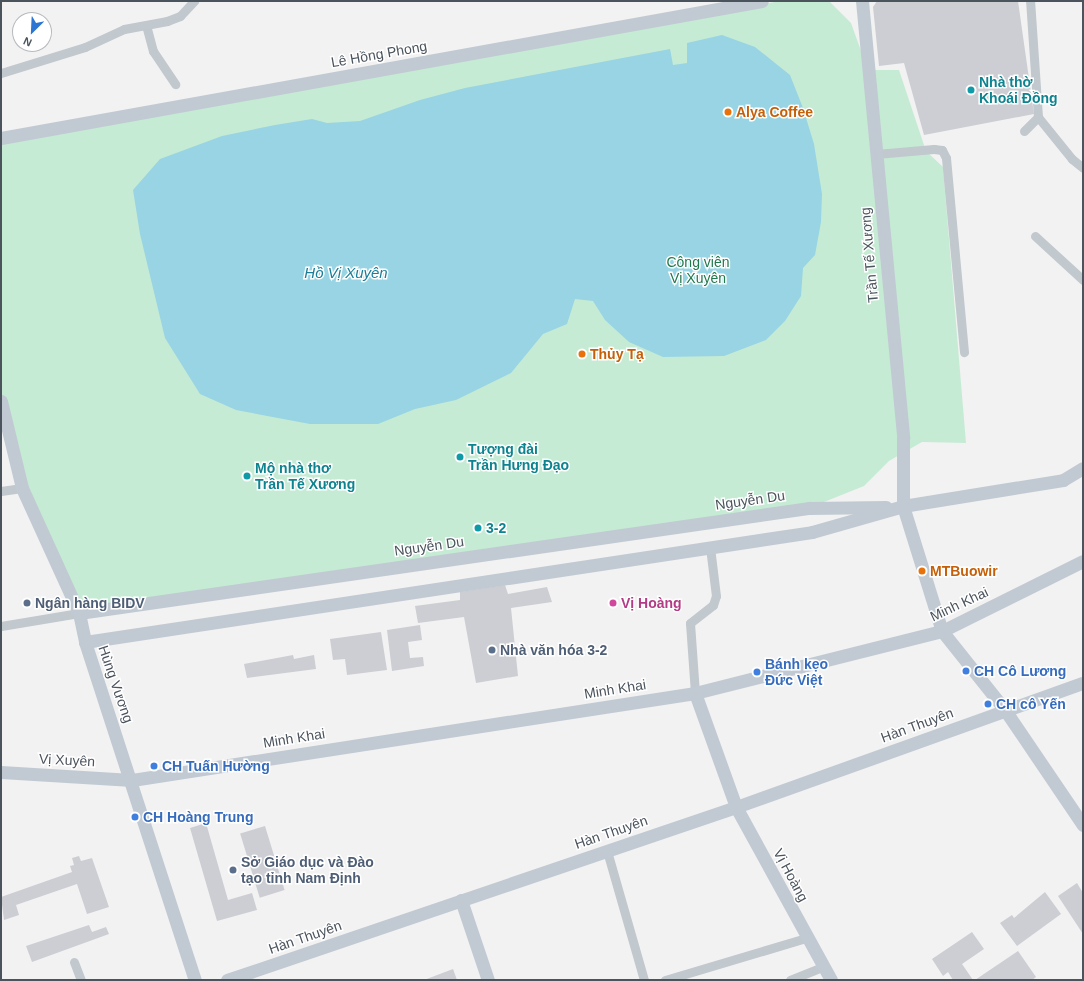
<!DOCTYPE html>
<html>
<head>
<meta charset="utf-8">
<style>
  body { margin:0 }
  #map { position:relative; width:1084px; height:981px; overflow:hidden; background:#f3f2f2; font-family:Arial,sans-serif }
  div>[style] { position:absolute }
  .green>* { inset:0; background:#c6ebd4 }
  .water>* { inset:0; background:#98d4e3 }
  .building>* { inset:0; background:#ccced3; transform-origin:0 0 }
  .street>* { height:9px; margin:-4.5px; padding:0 4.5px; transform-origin:4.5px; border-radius:4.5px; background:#c1c8ce }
  .secondary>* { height:13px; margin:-6.5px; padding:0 6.5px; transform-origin:6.5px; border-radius:6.5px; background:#c1cad3 }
  .dots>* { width:11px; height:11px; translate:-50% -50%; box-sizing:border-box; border:2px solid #fff; border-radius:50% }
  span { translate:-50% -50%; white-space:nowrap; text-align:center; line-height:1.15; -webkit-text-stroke:3px #fff; paint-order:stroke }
  .street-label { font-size:14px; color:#4b545d }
  .culture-label { font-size:14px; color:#0d838f; font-weight:700 }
  .left { translate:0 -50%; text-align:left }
  .food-label { font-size:14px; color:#c56008; font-weight:700 }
  .park-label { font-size:14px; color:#22784d }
  .service-label { font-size:14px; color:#4e5e75; font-weight:700 }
  .hotel-label { font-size:14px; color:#b23c85; font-weight:700 }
  .shop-label { font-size:14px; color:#366cbe; font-weight:700 }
  .water-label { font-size:15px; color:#1b7d98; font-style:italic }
  .frame { position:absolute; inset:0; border:2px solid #4b545d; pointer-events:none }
  .north { position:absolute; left:12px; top:12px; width:40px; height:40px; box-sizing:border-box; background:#fff; border:1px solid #b7bbbe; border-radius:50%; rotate:204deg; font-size:11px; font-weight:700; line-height:16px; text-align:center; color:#4b545d }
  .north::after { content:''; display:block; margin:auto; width:14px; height:18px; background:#2d75d2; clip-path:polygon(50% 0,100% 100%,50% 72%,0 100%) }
</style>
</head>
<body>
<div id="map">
  <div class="green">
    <div style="clip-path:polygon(780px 1px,829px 1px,851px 23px,868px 70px,899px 70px,926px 151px,943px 167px,966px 443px,922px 442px,889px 461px,864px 486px,809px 508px,79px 613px,22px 488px,1px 401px,1px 138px)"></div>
  </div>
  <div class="water">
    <div style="clip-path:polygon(722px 35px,755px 47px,790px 75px,803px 108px,814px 144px,822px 194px,821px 222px,815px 255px,803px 268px,801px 296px,785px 321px,766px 340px,724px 356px,663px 357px,629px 342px,605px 320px,593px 301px,575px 299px,567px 324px,543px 334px,511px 373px,456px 400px,415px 409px,378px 424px,310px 424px,236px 410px,200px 394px,165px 338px,140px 234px,133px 190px,160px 159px,222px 136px,275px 125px,312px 119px,327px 123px,360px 121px,420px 100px,465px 88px,670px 49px,673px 65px,687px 63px,687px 43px)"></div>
  </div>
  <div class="building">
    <div style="clip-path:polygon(877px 1px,1018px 1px,1034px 114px,924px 135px,904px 63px,879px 66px,873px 7px)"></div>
    <div style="clip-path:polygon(505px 585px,508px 594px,547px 587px,552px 602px,511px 608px,518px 676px,476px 683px,464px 617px,418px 623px,415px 606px,460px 600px,460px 592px)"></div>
    <div style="clip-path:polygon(420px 625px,422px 640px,408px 642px,410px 658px,423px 657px,424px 666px,392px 671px,387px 630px)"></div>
    <div style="clip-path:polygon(381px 632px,387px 670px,347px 675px,345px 659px,333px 660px,330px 639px)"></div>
    <div style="clip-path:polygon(293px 655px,294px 659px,314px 655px,316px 669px,247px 678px,244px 664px)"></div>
    <div style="clip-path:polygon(206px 823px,228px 900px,252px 893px,257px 910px,217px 921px,190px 828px)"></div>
    <div style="left:265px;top:826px;width:67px;height:26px;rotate:73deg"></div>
    <div style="clip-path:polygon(79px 856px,81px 861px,92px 858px,109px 907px,87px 914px,77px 884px,16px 905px,19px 915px,4px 920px,1px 897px,72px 872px,70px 866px,74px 865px,72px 858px)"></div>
    <div style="clip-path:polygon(1077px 883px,1083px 893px,1083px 934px,1058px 896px)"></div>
    <div style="clip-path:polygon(1045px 892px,1061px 914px,1017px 946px,1000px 923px,1012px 915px,1014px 918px)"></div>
    <div style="clip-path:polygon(89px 925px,92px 932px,106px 927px,109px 934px,32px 962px,26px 946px)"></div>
    <div style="clip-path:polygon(972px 932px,984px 949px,962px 964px,973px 980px,953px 980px,948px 972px,943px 976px,932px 959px)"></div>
    <div style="clip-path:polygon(1018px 951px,1036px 977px,1032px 980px,975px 980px)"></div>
    <div style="clip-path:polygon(453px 969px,457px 980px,424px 980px)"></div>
  </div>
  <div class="street">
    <div style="left:146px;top:25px;width:27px;rotate:75deg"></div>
    <div style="left:153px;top:51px;width:40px;rotate:56deg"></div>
    <div style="left:1px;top:73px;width:88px;rotate:-17.2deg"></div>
    <div style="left:85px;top:47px;width:43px;rotate:-24.8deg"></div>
    <div style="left:124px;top:29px;width:44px;rotate:-10.5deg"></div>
    <div style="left:167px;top:21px;width:14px;rotate:-21deg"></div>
    <div style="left:180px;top:16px;width:21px;rotate:-47deg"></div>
    <div style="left:1038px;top:117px;width:54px;rotate:51deg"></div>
    <div style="left:1072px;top:159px;width:14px;rotate:39deg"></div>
    <div style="left:1024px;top:131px;width:20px;rotate:-45deg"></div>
    <div style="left:1038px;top:117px;width:116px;rotate:-93.9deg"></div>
    <div style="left:876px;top:154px;width:58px;rotate:-4.9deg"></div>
    <div style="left:934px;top:149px;width:8px;rotate:7deg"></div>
    <div style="left:942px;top:150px;width:9px;rotate:63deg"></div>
    <div style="left:946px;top:158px;width:195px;rotate:84.7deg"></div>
    <div style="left:1035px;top:236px;width:65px;rotate:42.5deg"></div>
    <div style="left:1px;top:491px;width:21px;rotate:-8deg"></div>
    <div style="left:1px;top:626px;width:79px;rotate:-9.5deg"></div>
    <div style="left:695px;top:693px;width:70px;rotate:-94.1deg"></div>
    <div style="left:690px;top:623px;width:29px;rotate:-38deg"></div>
    <div style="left:713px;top:605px;width:9px;rotate:-72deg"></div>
    <div style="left:716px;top:596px;width:49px;rotate:-97deg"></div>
    <div style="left:607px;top:851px;width:134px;rotate:74deg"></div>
    <div style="left:74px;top:962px;width:19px;rotate:69deg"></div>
    <div style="left:665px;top:980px;width:147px;rotate:-16.6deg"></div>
    <div style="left:790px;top:980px;width:35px;rotate:-22deg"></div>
  </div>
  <div class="secondary">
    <div style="left:862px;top:1px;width:439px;rotate:84.6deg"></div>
    <div style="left:903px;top:438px;width:68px;rotate:90deg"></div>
    <div style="left:903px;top:506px;width:131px;rotate:72.7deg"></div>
    <div style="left:942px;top:631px;width:101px;rotate:51.4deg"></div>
    <div style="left:1005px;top:710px;width:139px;rotate:55.9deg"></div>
    <div style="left:1px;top:138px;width:773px;rotate:-10.21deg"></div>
    <div style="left:1px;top:401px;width:89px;rotate:76.4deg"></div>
    <div style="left:22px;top:488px;width:137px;rotate:65.5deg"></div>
    <div style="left:79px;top:613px;width:30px;rotate:78deg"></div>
    <div style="left:85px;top:642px;width:355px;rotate:72deg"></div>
    <div style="left:79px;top:613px;width:738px;rotate:-8.19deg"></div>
    <div style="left:809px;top:508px;width:77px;rotate:-0.7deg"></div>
    <div style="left:85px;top:642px;width:735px;rotate:-8.6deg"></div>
    <div style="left:812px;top:532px;width:95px;rotate:-15.9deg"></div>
    <div style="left:903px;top:506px;width:162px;rotate:-9.2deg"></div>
    <div style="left:1063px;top:480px;width:23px;rotate:-31deg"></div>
    <div style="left:695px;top:693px;width:121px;rotate:70.2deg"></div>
    <div style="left:736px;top:807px;width:197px;rotate:61.2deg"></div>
    <div style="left:1px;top:772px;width:131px;rotate:3.5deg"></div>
    <div style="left:132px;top:780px;width:570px;rotate:-8.78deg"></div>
    <div style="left:695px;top:693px;width:255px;rotate:-14.1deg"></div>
    <div style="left:942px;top:631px;width:157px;rotate:-26.4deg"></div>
    <div style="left:461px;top:900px;width:84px;rotate:71.4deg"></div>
    <div style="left:227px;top:980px;width:538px;rotate:-18.77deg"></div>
    <div style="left:736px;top:807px;width:368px;rotate:-19.7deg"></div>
  </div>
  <div class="dots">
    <div style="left:971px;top:90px;background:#0f9aa8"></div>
    <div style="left:728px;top:112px;background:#e8710a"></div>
    <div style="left:582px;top:354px;background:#e8710a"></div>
    <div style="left:460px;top:457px;background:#0f9aa8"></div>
    <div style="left:247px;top:476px;background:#0f9aa8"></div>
    <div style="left:478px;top:528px;background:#0f9aa8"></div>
    <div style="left:922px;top:571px;background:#e8710a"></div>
    <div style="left:27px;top:603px;background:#5c6f8a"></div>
    <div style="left:613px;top:603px;background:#d1479c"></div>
    <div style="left:492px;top:650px;background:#5c6f8a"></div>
    <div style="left:966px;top:671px;background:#3f7fe0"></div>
    <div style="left:757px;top:672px;background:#3f7fe0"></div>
    <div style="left:988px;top:704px;background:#3f7fe0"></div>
    <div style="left:154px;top:766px;background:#3f7fe0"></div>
    <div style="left:135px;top:817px;background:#3f7fe0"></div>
    <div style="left:233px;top:870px;background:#5c6f8a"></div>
  </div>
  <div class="street-label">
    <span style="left:379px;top:54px;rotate:-10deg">Lê Hồng Phong</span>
    <span style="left:869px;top:255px;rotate:-95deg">Trần Tế Xương</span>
    <span style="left:750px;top:500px;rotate:-8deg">Nguyễn Du</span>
    <span style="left:429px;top:546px;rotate:-8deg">Nguyễn Du</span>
    <span style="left:959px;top:604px;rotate:-25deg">Minh Khai</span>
    <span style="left:116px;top:684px;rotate:71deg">Hùng Vương</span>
    <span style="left:615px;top:689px;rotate:-9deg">Minh Khai</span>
    <span style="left:917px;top:725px;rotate:-20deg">Hàn Thuyên</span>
    <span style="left:294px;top:738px;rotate:-9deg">Minh Khai</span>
    <span style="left:67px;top:760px;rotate:3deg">Vị Xuyên</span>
    <span style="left:611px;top:832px;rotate:-19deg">Hàn Thuyên</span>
    <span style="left:791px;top:875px;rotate:62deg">Vị Hoàng</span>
    <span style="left:305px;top:937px;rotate:-19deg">Hàn Thuyên</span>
  </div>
  <div class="culture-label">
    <span class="left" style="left:979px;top:90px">Nhà thờ<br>Khoái Đồng</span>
    <span class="left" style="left:468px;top:457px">Tượng đài<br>Trần Hưng Đạo</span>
    <span class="left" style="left:255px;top:476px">Mộ nhà thơ<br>Trần Tế Xương</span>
    <span class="left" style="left:486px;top:528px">3-2</span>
  </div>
  <div class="food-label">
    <span class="left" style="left:736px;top:112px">Alya Coffee</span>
    <span class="left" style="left:590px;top:354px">Thủy Tạ</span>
    <span class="left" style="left:930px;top:571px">MTBuowir</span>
  </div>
  <div class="park-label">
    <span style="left:698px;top:270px">Công viên<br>Vị Xuyên</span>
  </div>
  <div class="service-label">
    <span class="left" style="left:35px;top:603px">Ngân hàng BIDV</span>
    <span class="left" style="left:500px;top:650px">Nhà văn hóa 3-2</span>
    <span class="left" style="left:241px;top:870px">Sở Giáo dục và Đào<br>tạo tỉnh Nam Định</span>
  </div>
  <div class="hotel-label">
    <span class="left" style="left:621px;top:603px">Vị Hoàng</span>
  </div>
  <div class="shop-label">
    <span class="left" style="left:765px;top:672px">Bánh kẹo<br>Đức Việt</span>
    <span class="left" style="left:974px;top:671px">CH Cô Lương</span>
    <span class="left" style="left:996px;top:704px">CH cô Yến</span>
    <span class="left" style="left:162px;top:766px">CH Tuấn Hường</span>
    <span class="left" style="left:143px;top:817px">CH Hoàng Trung</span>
  </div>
  <div class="water-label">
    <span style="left:346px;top:273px">Hồ Vị Xuyên</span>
  </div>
  <div class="frame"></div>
  <div class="north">N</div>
</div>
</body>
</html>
